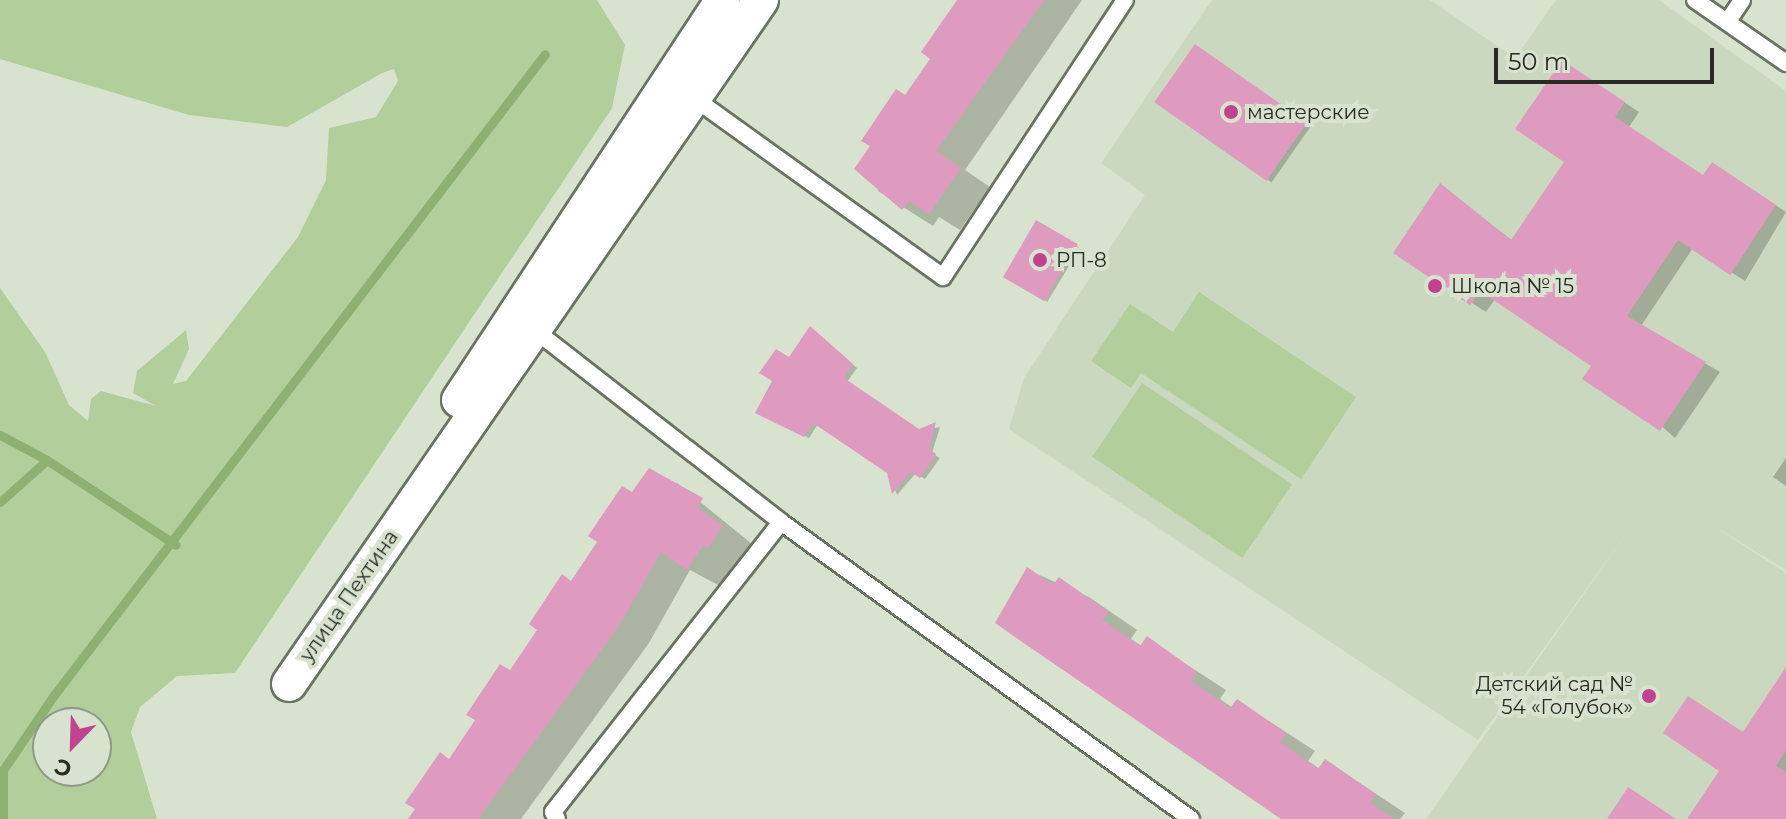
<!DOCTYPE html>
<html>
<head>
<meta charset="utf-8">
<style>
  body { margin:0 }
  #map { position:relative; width:1786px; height:819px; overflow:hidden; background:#d7e3ce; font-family:Montserrat,sans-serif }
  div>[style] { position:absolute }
  .built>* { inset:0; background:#c9d8be }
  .green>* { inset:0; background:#b1ce9b; transform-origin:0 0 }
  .shadow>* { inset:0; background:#0003; transform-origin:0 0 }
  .stream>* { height:9px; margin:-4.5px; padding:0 4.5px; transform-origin:4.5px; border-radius:4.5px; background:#8eb073 }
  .building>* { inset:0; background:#df9bbf; transform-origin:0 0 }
  .roads { filter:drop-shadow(2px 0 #687361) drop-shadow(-2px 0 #687361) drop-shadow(0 2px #687361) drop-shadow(0 -2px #687361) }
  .lane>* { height:16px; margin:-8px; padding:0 8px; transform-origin:8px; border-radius:8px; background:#fff }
  .street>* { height:34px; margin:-17px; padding:0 17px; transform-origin:17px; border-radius:17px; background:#fff }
  .dots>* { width:22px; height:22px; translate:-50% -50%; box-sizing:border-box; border:4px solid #d7e3ce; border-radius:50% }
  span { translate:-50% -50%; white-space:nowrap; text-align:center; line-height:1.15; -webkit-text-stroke:8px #d7e3ce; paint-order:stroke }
  .poi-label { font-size:20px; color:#272b24 }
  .left { translate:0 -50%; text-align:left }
  .right { translate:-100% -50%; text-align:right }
  .street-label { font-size:20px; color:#272b24 }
  .north { position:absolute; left:32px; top:707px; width:80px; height:80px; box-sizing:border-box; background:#d7e3ce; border:2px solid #91998a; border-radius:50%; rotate:203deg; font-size:22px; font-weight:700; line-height:32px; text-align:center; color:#272b24 }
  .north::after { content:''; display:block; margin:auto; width:28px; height:36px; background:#c14390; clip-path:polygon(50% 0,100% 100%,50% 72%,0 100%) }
  .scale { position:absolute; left:1494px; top:48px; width:220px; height:36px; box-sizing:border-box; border:4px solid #272b24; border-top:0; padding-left:10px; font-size:24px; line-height:28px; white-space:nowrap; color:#272b24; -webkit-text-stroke:6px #d7e3ce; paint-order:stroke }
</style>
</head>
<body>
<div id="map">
  <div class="built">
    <div style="clip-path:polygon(1212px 0,1430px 0,1515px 58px,1556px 0,1659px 0,1786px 91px,1786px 570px,1712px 525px,1786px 573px,1786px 819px,1426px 819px,1633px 524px,1478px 740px,1009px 429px,1024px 378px,1145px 195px,1101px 163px)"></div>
  </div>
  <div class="green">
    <div style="clip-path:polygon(evenodd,0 0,597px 0,625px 45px,612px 108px,235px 673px,177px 676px,140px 707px,131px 732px,157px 819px,0 819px,0 288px,45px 352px,69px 405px,88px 421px,91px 399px,101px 391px,156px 406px,133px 393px,137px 371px,186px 330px,189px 349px,173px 384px,186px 381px,298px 237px,326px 180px,329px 128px,376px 117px,398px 81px,394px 69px,382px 73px,287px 127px,189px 115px,0 59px,0 0,48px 723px,96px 723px,96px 771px,48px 771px,48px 723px)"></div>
    <div style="clip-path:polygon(1199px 292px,1356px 397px,1301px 479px,1141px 373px,1131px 388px,1091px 361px,1130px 304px,1173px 332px)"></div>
    <div style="left:1142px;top:383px;width:181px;height:89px;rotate:34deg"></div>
  </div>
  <div class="shadow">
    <div style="clip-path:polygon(972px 0,1082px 0,965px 170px,990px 187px,960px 230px,939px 217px,933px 226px,878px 191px,906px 98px)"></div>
    <div style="left:1195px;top:46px;width:141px;height:68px;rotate:35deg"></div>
    <div style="clip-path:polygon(1577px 71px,1639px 112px,1629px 127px,1704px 177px,1727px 173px,1786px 212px,1745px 281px,1693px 248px,1641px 326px,1720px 372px,1675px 438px,1594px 366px,1495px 299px,1486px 312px,1395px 253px,1441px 186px,1513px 241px,1567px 161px)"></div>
    <div style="left:1037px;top:222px;width:50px;height:63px;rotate:31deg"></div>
    <div style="clip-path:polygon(815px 331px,857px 368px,847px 382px,919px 431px,940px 427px,932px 453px,940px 458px,925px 479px,916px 473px,897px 495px,889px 472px,818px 424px,809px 438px,758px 412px)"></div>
    <div style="clip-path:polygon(1786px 458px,1786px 486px,1773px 477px)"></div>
    <div style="clip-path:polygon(677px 483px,752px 544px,718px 585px,690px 570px,649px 643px,521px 819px,411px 819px,634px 494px)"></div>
    <div style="clip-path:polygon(1028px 570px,1089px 597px,1137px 630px,1131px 639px,1142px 646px,1147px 639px,1226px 690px,1220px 699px,1233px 708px,1238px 701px,1315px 751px,1308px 761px,1320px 769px,1326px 761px,1405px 813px,1400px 819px,1285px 819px)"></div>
    <div style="clip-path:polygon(1786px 681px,1786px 819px,1689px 819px,1744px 734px)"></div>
  </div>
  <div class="stream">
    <div style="left:0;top:435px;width:53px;rotate:28deg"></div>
    <div style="left:0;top:502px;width:63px;rotate:-41.8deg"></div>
    <div style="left:47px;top:460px;width:154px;rotate:33.4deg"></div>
    <div style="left:3px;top:819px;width:49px;rotate:-90deg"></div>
    <div style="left:3px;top:770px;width:91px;rotate:-55.8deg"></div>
    <div style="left:54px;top:695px;width:807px;rotate:-52.55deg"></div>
  </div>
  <div class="building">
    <div style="clip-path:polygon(957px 0,1044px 0,936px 151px,961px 168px,929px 214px,909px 201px,902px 210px,854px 169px,870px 146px,861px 141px,896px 89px,905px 95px,930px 59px,921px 52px)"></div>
    <div style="left:1195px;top:44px;width:137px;height:71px;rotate:35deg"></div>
    <div style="clip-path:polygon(1562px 60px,1625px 102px,1615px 117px,1703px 175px,1712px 162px,1776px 205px,1730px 275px,1678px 240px,1627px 316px,1706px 362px,1660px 431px,1582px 379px,1591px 366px,1480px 291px,1470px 305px,1393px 253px,1440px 183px,1511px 240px,1564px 162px,1515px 129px)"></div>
    <div style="left:1036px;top:220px;width:48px;height:66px;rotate:30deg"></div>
    <div style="clip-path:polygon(810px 326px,853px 364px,844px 378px,919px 429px,936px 422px,929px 449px,936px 454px,920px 478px,911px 472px,892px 494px,887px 473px,813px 423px,804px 437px,755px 413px,772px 381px,759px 373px,776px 349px,789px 357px)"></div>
    <div style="clip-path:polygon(649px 468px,703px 498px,697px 507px,723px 526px,708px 548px,703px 545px,687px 570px,661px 552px,619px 626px,478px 819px,408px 819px,415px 809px,405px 803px,440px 752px,449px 759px,475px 720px,466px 715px,500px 664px,510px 670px,537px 630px,529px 624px,562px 574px,571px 581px,597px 542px,588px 536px,622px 486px,632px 492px)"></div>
    <div style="clip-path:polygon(1027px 567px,1053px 585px,1059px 577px,1108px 612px,1102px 620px,1140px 646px,1147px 636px,1197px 672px,1191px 681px,1230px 708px,1237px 699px,1286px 733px,1280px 742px,1318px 769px,1325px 759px,1376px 794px,1370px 803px,1393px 819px,1281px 819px,1025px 644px,995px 623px)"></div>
    <div style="clip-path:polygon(1786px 667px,1786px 751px,1776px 766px,1786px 772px,1786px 819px,1687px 819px,1719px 771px,1663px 733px,1688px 696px,1743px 732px)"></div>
    <div style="clip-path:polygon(1628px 787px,1676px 819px,1607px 819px)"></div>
  </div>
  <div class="roads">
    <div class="lane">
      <div style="left:1695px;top:0;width:111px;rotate:34.7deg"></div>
      <div style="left:1728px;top:21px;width:25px;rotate:-56deg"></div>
      <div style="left:691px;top:96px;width:310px;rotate:35.7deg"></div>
      <div style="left:943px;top:277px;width:331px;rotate:-56.7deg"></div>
      <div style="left:532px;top:328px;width:316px;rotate:37.9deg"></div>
      <div style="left:781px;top:522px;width:506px;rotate:35.92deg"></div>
      <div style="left:557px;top:819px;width:8px;rotate:-120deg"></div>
      <div style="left:553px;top:812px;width:369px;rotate:-51.8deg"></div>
    </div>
    <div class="street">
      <div style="left:459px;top:400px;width:479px;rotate:-56.6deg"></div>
      <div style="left:289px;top:684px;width:831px;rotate:-55.39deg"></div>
    </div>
  </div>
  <div class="dots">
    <div style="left:1231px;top:112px;background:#c14390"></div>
    <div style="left:1040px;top:260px;background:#c14390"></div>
    <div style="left:1435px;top:286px;background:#c14390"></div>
    <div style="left:1649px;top:696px;background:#c14390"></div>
  </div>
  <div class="poi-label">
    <span class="left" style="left:1247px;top:112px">мастерские</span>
    <span class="left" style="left:1056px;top:260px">РП-8</span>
    <span class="left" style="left:1451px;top:286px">Школа № 15</span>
    <span class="right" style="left:1633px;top:696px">Детский сад №<br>54 «Голубок»</span>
  </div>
  <div class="street-label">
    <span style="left:349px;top:596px;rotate:-55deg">улица Пехтина</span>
  </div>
  <div class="north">С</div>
  <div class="scale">50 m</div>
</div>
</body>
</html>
